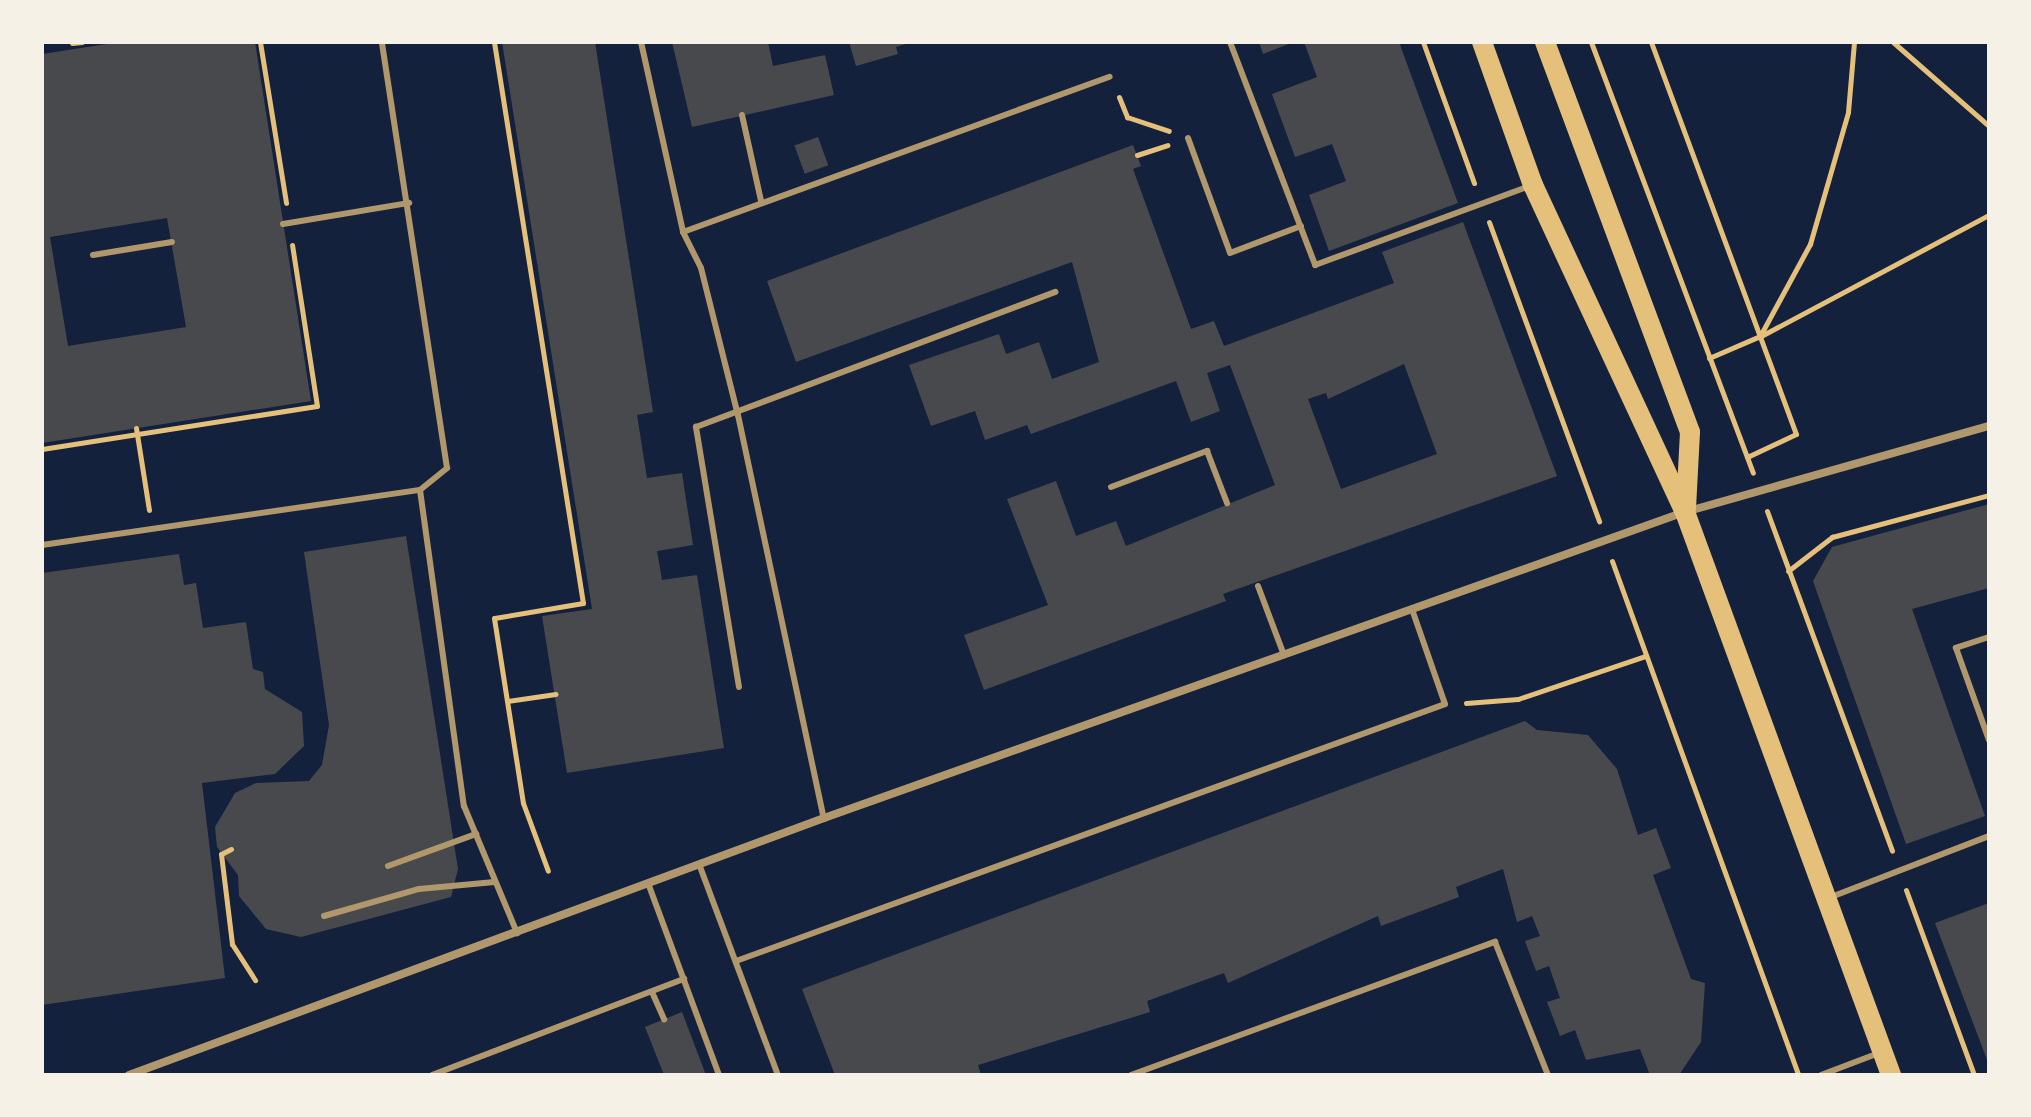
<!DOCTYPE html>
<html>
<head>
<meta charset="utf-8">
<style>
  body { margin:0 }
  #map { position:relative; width:2031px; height:1117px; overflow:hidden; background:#14213d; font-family:Barlow,sans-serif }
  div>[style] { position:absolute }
  .building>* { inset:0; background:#48494c; transform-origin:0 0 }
  .path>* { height:5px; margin:-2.5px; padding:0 2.5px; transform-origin:2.5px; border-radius:2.5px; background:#e5c07b }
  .service>* { height:6px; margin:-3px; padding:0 3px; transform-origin:3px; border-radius:3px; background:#b1986c }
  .minor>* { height:8px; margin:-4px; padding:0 4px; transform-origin:4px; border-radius:4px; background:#b1986c }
  .primary>* { height:20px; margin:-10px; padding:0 10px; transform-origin:10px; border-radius:10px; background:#e5c07b }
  span { translate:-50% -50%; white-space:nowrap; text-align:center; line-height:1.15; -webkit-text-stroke:6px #f6f1e7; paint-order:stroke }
  .frame { position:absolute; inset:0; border:44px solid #f6f1e7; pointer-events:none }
</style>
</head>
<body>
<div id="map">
  <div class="building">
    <div style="clip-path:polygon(evenodd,120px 42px,255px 42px,311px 401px,42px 443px,42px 54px,120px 42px,167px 218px,186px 327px,68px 346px,50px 237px,167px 218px)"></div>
    <div style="clip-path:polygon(502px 42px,595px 42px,653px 412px,637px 415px,647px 478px,682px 473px,693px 545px,657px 551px,662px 580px,697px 575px,724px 748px,567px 773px,542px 616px,592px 609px)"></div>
    <div style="clip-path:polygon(672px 42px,768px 42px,773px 66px,825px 55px,834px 95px,692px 127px)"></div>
    <div style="clip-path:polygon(849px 42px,909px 42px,909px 43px,896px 47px,898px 54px,856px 66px)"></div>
    <div style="clip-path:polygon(1259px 42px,1294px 42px,1263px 54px)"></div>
    <div style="clip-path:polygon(1304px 42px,1399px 42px,1458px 203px,1329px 251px,1309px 195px,1346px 181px,1332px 144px,1295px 157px,1272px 94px,1317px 77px)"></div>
    <div style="left:818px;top:137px;width:30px;height:25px;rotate:70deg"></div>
    <div style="clip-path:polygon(evenodd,1133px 145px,1141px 166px,1133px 169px,1191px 329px,1214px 321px,1224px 346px,1394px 283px,1382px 252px,1463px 222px,1557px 476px,1223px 594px,1226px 601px,984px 690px,964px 635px,1048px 605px,1007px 499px,1056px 481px,1076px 536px,1116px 521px,1126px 546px,1275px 485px,1230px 365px,1207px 373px,1220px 411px,1191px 422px,1176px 381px,1031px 434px,1027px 425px,985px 440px,975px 411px,931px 426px,909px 365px,999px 334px,1006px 354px,1039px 342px,1052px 379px,1099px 362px,1072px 262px,796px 362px,767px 281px,1133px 145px,1404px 364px,1437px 454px,1341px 489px,1308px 399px,1326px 393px,1328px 399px,1404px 364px)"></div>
    <div style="clip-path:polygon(1989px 504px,1989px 588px,1912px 609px,1985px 816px,1906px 844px,1813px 581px,1832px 547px)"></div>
    <div style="clip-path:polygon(406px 536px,458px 869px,451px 897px,301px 937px,266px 929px,239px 896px,238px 875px,217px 847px,215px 827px,235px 793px,256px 783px,309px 781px,322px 765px,329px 725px,304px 552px)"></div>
    <div style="clip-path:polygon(179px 554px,184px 585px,196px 583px,203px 628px,246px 622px,253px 669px,263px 672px,265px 689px,302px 712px,304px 746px,275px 774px,202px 783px,225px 978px,42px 1005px,42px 573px)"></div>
    <div style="clip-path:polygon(1525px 721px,1537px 730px,1588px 735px,1617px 769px,1638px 835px,1656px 828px,1671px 868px,1653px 875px,1691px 979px,1705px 983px,1701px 1042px,1679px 1075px,1650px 1075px,1640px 1049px,1586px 1060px,1575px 1030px,1560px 1036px,1547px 1002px,1560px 998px,1549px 966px,1536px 971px,1525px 941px,1540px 936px,1532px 916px,1517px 922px,1503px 869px,1456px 887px,1459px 897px,1381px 926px,1378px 916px,1228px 983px,1224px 973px,1147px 1001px,1150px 1012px,978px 1065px,981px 1075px,835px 1075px,802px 989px)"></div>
    <div style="clip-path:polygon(1989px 903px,1989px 1065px,1935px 923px)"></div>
    <div style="clip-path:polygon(682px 1012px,706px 1075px,664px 1075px,645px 1027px)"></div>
  </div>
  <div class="path">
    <div style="left:260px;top:42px;width:163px;rotate:80.8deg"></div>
    <div style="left:494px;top:42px;width:568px;rotate:80.99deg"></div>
    <div style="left:583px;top:603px;width:90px;rotate:170.4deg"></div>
    <div style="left:494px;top:618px;width:187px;rotate:81.1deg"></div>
    <div style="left:523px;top:803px;width:72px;rotate:69.8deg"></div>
    <div style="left:1423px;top:42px;width:150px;rotate:70.1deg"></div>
    <div style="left:1591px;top:42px;width:460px;rotate:69.4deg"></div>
    <div style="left:1651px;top:42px;width:418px;rotate:69.7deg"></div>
    <div style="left:1796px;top:434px;width:54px;rotate:154.9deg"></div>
    <div style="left:1893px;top:42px;width:128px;rotate:41.2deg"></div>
    <div style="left:72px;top:43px;width:10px;rotate:-6deg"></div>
    <div style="left:1119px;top:97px;width:22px;rotate:68deg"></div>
    <div style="left:1127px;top:117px;width:44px;rotate:18.4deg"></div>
    <div style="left:1137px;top:155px;width:32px;rotate:-18deg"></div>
    <div style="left:1489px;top:222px;width:319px;rotate:69.8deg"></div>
    <div style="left:1761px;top:336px;width:258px;rotate:-28deg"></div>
    <div style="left:1709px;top:358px;width:56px;rotate:-23.3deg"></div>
    <div style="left:1760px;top:336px;width:105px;rotate:-61.5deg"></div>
    <div style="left:1810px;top:244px;width:137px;rotate:-73.9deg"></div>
    <div style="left:1848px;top:112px;width:70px;rotate:-85.1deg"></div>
    <div style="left:136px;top:428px;width:83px;rotate:81deg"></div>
    <div style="left:42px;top:449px;width:278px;rotate:-8.9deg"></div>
    <div style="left:317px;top:406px;width:163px;rotate:-98.8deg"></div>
    <div style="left:1767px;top:511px;width:362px;rotate:69.8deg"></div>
    <div style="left:1612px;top:561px;width:546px;rotate:70.07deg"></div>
    <div style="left:1788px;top:571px;width:56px;rotate:-37.7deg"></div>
    <div style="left:1832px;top:537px;width:163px;rotate:-15deg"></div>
    <div style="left:507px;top:701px;width:49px;rotate:-8.3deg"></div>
    <div style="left:1466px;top:703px;width:52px;rotate:-4.4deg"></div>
    <div style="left:1518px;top:699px;width:134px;rotate:-18.7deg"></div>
    <div style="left:231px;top:849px;width:11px;rotate:153deg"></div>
    <div style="left:221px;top:854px;width:91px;rotate:83deg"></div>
    <div style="left:232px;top:944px;width:43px;rotate:57.4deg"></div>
    <div style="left:1906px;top:890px;width:197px;rotate:69.8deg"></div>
  </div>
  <div class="service">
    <div style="left:641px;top:42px;width:195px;rotate:77.5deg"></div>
    <div style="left:683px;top:232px;width:40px;rotate:63.4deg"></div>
    <div style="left:701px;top:268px;width:152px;rotate:75.9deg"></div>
    <div style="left:738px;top:415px;width:412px;rotate:78deg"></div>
    <div style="left:1230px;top:42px;width:239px;rotate:69.1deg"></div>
    <div style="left:1315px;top:265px;width:229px;rotate:-20.2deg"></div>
    <div style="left:742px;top:115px;width:88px;rotate:77.5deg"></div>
    <div style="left:1188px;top:138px;width:122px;rotate:69.9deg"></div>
    <div style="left:1230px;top:253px;width:76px;rotate:-20.8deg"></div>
    <div style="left:283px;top:224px;width:128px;rotate:-9.5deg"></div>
    <div style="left:683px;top:232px;width:454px;rotate:-20deg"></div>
    <div style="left:93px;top:255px;width:80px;rotate:-9.3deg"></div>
    <div style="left:1111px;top:487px;width:103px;rotate:-20.6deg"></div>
    <div style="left:1207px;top:451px;width:56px;rotate:69deg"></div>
    <div style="left:420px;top:490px;width:319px;rotate:82.1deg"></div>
    <div style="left:464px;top:806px;width:138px;rotate:67.3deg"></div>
    <div style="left:42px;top:545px;width:382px;rotate:-8.3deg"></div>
    <div style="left:420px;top:490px;width:35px;rotate:-39deg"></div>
    <div style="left:447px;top:468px;width:431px;rotate:-98.7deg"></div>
    <div style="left:1258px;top:586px;width:74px;rotate:69.4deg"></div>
    <div style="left:1989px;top:637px;width:35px;rotate:162deg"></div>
    <div style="left:1956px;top:648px;width:98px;rotate:70.3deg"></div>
    <div style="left:739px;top:687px;width:264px;rotate:-99.4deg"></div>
    <div style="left:696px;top:427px;width:384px;rotate:-20.6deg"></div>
    <div style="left:699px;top:864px;width:225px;rotate:69.5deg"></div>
    <div style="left:388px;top:866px;width:94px;rotate:-20deg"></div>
    <div style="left:648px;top:883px;width:205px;rotate:69.7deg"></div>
    <div style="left:1831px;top:897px;width:169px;rotate:-21.1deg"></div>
    <div style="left:324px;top:916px;width:99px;rotate:-15.9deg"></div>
    <div style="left:419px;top:889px;width:76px;rotate:-5.3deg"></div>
    <div style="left:736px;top:961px;width:754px;rotate:-19.92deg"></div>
    <div style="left:1445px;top:704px;width:101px;rotate:-109.2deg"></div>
    <div style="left:652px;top:992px;width:30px;rotate:66deg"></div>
    <div style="left:432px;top:1075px;width:270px;rotate:-20.9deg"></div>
    <div style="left:1131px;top:1075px;width:388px;rotate:-20.1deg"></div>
    <div style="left:1495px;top:942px;width:143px;rotate:68.3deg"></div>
    <div style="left:1821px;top:1075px;width:62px;rotate:-20.8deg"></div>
  </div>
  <div class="minor">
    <div style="left:129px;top:1075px;width:741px;rotate:-20.29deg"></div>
    <div style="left:824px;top:818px;width:914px;rotate:-19.57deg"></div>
    <div style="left:1685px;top:512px;width:316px;rotate:-15.8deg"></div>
  </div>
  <div class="primary">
    <div style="left:1482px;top:42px;width:152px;rotate:70.4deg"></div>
    <div style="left:1533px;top:185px;width:361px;rotate:65.1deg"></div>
    <div style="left:1685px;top:512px;width:600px;rotate:69.9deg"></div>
    <div style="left:1545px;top:42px;width:416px;rotate:69.6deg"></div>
    <div style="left:1690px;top:432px;width:76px;rotate:93deg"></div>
  </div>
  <div class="frame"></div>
</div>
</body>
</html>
